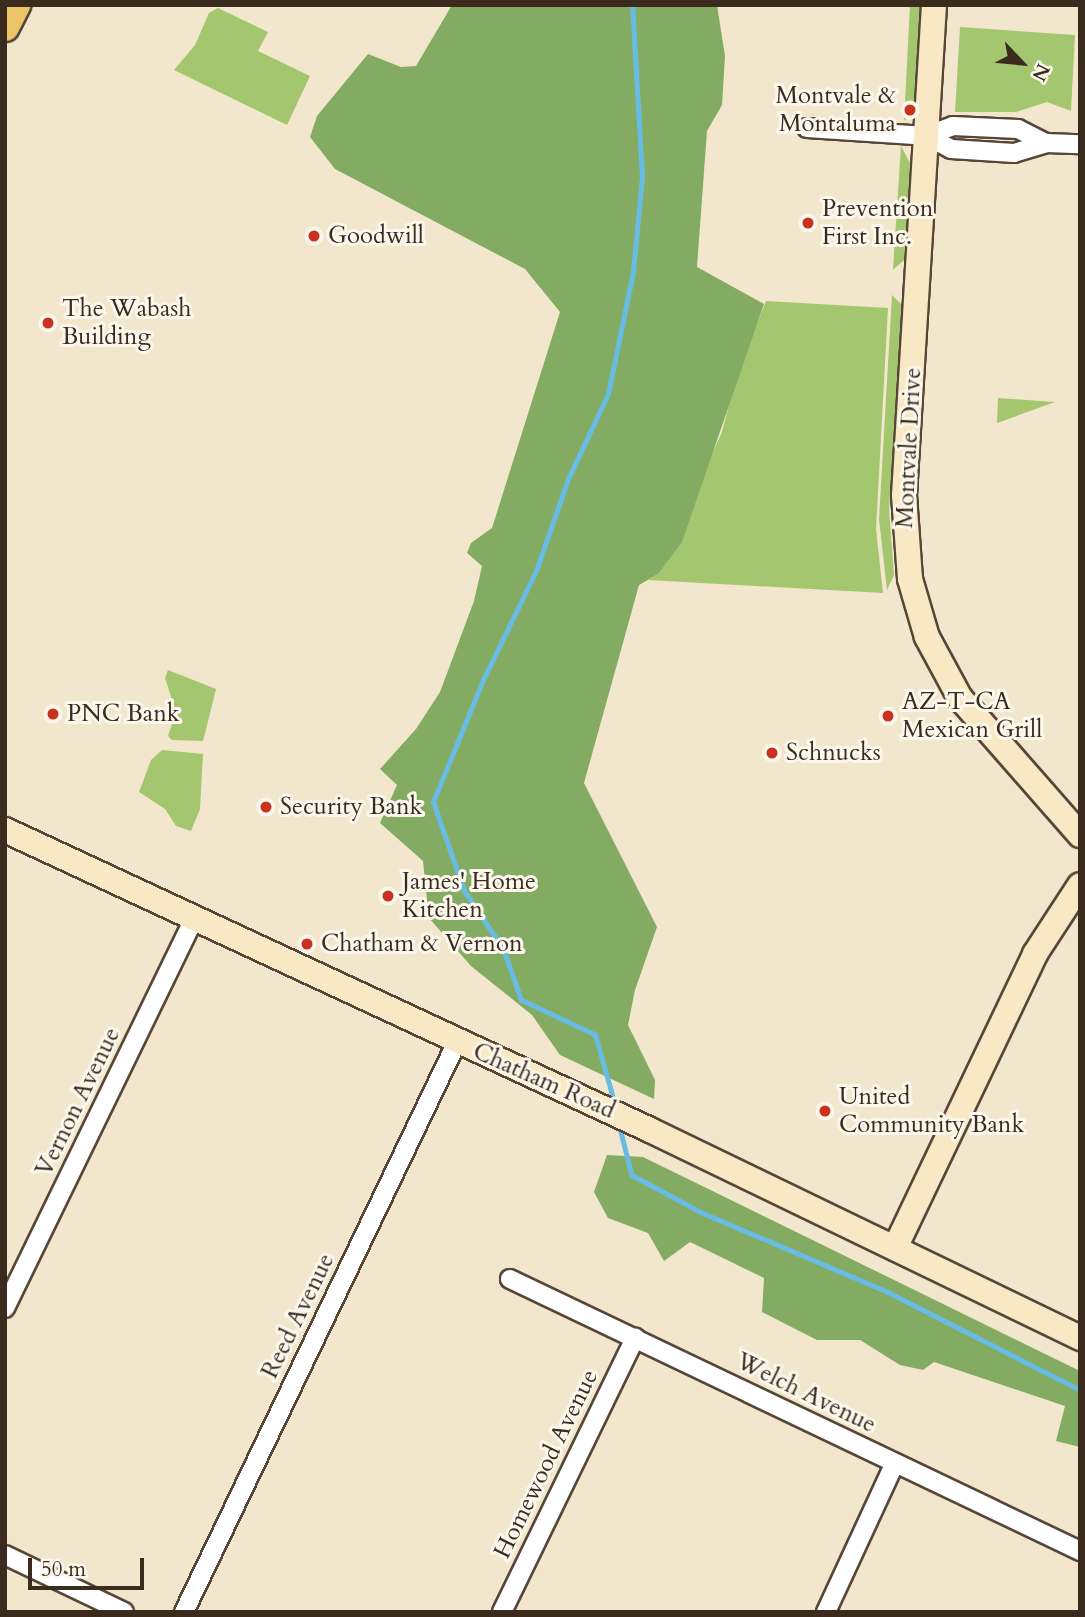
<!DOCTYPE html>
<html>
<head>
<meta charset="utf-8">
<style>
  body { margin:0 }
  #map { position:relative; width:1085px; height:1617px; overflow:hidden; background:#f2e7cd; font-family:Cardo,serif }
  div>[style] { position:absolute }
  .green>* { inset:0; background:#a4c66f }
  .forest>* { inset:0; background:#83ab62 }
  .stream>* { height:4.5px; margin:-2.25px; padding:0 2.25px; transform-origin:2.25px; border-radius:2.25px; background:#68bce4 }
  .roads { filter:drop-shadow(2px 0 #564638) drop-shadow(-2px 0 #564638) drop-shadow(0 2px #564638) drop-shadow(0 -2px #564638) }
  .street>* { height:18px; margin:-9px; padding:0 9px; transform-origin:9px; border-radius:9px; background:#fff }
  .secondary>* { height:24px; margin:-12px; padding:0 12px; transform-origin:12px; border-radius:12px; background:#f8e8c3 }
  .primary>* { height:28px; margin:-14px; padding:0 14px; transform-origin:14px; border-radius:14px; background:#edc569 }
  .dots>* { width:19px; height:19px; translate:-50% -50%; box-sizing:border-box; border:4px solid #fbf7ec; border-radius:50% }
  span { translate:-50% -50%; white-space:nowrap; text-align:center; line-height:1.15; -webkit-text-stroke:6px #fbf7ec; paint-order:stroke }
  .poi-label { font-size:24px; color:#3b2a1e }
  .right { translate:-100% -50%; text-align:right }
  .left { translate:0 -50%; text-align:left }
  .street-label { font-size:24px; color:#3b2a1e }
  .frame { position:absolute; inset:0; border:7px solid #3b2a1e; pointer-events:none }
  .north { position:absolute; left:987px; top:28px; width:70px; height:70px; -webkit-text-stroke:5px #fbf7ec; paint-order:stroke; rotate:116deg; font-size:19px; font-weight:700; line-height:28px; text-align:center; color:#3b2a1e }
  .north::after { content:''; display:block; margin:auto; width:24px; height:32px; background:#3b2a1e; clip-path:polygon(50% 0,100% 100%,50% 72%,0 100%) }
  .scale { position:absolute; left:28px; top:1558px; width:116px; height:32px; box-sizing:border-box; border:4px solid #3b2a1e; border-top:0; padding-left:9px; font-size:21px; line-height:24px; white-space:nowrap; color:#3b2a1e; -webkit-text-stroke:5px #fbf7ec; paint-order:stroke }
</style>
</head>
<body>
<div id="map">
  <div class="green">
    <div style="clip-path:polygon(910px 5px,921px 5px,914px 107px,904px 121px)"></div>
    <div style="clip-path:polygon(218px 8px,268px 32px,258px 51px,310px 76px,287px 125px,174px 70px,195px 45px,209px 13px)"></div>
    <div style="clip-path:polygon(960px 27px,1075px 35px,1071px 111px,1047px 102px,1016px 112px,955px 112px)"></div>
    <div style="clip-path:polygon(901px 146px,910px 163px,904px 260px,893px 270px)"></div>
    <div style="clip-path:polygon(892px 295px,902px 305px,889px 510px,894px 575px,887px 590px,879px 519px)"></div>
    <div style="clip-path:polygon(766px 301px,888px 308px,876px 529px,883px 593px,648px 580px,658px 574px,722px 432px,738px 372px)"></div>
    <div style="clip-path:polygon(998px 398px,1055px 402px,997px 423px)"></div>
    <div style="clip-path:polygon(168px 670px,216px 689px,203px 741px,172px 740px,168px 736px,176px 712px,165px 678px)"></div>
    <div style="clip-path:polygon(162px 750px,203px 754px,200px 809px,191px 831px,176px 826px,165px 809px,139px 792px,151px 760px)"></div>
  </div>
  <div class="forest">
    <div style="clip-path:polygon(452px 5px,717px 5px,725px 56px,722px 105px,707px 131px,697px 267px,764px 304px,682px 542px,658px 574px,639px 585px,584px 783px,657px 927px,635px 990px,628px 1025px,655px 1080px,654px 1099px,560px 1055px,532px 1015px,471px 966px,429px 918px,423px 861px,380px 823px,397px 785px,380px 769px,416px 729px,440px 692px,474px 601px,482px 566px,467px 553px,471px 543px,492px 528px,560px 312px,525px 269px,335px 169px,310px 137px,317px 116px,368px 54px,401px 67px,416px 66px)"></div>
    <div style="clip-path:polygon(607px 1155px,643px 1157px,1080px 1371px,1080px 1447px,1056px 1441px,1065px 1406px,934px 1362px,923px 1370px,900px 1365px,860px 1340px,817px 1340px,762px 1312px,764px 1278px,690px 1242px,664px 1261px,648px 1233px,608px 1218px,594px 1192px)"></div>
  </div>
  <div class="stream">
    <div style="left:614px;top:1102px;width:70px;rotate:-105.8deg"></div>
    <div style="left:595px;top:1035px;width:82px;rotate:-154.7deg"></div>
    <div style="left:521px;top:1000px;width:54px;rotate:-109.4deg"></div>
    <div style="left:503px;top:949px;width:70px;rotate:-123.9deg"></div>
    <div style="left:464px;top:891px;width:94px;rotate:-109.2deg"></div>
    <div style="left:433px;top:802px;width:132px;rotate:-67.7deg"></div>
    <div style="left:483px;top:680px;width:121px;rotate:-64.1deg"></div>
    <div style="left:536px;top:571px;width:97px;rotate:-70.8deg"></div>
    <div style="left:568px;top:479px;width:94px;rotate:-64.8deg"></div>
    <div style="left:608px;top:394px;width:125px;rotate:-78.4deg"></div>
    <div style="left:633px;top:272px;width:96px;rotate:-84.6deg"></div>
    <div style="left:642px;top:176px;width:171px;rotate:-93.3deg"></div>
    <div style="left:619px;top:1124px;width:53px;rotate:75.7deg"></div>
    <div style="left:632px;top:1175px;width:81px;rotate:28.2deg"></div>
    <div style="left:703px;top:1213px;width:201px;rotate:23.1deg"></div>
    <div style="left:888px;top:1292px;width:216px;rotate:27deg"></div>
  </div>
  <div class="roads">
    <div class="street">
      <div style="left:807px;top:128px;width:119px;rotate:3.8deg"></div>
      <div style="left:926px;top:136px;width:28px;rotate:27deg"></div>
      <div style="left:951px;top:149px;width:63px;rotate:3.6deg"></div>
      <div style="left:1014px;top:153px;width:34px;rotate:-17deg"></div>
      <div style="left:1046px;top:143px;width:34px;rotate:2deg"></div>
      <div style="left:926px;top:136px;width:29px;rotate:-20deg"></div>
      <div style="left:953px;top:126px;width:65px;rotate:2.6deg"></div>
      <div style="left:1018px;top:129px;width:31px;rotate:27deg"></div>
      <div style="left:510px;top:1279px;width:632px;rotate:25.51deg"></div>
      <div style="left:5px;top:1308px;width:435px;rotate:-64.1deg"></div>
      <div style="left:5px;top:1555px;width:132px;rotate:25.6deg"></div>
      <div style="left:184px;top:1612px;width:632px;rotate:-64.41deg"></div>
      <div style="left:502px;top:1612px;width:305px;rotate:-64.1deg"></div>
      <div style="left:826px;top:1612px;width:164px;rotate:-65.2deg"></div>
    </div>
    <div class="secondary">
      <div style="left:934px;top:5px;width:491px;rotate:93.5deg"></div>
      <div style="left:904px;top:495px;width:84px;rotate:85.9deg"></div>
      <div style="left:910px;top:579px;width:60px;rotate:73.7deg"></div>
      <div style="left:927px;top:637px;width:69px;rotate:61.6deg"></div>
      <div style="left:960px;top:698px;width:182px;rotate:48.8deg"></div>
      <div style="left:5px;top:830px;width:711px;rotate:24.94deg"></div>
      <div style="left:650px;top:1130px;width:478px;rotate:25.8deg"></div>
      <div style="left:895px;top:1248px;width:326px;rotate:-64.5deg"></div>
      <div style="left:1035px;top:954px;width:82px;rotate:-56.9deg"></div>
    </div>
    <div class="primary">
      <div style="left:5px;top:27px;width:25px;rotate:-63deg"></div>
    </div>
  </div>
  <div class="dots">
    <div style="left:910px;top:110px;background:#c8321e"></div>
    <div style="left:808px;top:223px;background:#c8321e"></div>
    <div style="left:314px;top:236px;background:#c8321e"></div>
    <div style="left:48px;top:323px;background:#c8321e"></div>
    <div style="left:53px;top:714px;background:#c8321e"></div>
    <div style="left:888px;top:716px;background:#c8321e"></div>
    <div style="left:772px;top:753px;background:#c8321e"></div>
    <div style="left:266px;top:807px;background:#c8321e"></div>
    <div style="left:388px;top:896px;background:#c8321e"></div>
    <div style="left:307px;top:944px;background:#c8321e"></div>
    <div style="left:825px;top:1111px;background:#c8321e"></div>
  </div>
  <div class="poi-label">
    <span class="right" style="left:896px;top:110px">Montvale &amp;<br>Montaluma</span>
    <span class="left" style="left:822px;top:223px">Prevention<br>First Inc.</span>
    <span class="left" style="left:328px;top:236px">Goodwill</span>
    <span class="left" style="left:62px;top:323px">The Wabash<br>Building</span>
    <span class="left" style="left:902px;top:716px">AZ-T-CA<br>Mexican Grill</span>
    <span class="left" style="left:67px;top:714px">PNC Bank</span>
    <span class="left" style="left:786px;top:753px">Schnucks</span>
    <span class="left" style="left:280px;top:807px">Security Bank</span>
    <span class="left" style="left:402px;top:896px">James' Home<br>Kitchen</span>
    <span class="left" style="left:321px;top:944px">Chatham &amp; Vernon</span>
    <span class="left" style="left:839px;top:1111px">United<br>Community Bank</span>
  </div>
  <div class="street-label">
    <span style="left:909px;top:448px;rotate:-87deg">Montvale Drive</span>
    <span style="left:544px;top:1081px;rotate:24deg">Chatham Road</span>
    <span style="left:78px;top:1102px;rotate:-64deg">Vernon Avenue</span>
    <span style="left:298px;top:1316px;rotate:-64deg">Reed Avenue</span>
    <span style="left:806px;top:1393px;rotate:26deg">Welch Avenue</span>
    <span style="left:546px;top:1464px;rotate:-64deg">Homewood Avenue</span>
  </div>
  <div class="frame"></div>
  <div class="north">N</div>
  <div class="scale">50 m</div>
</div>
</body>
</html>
